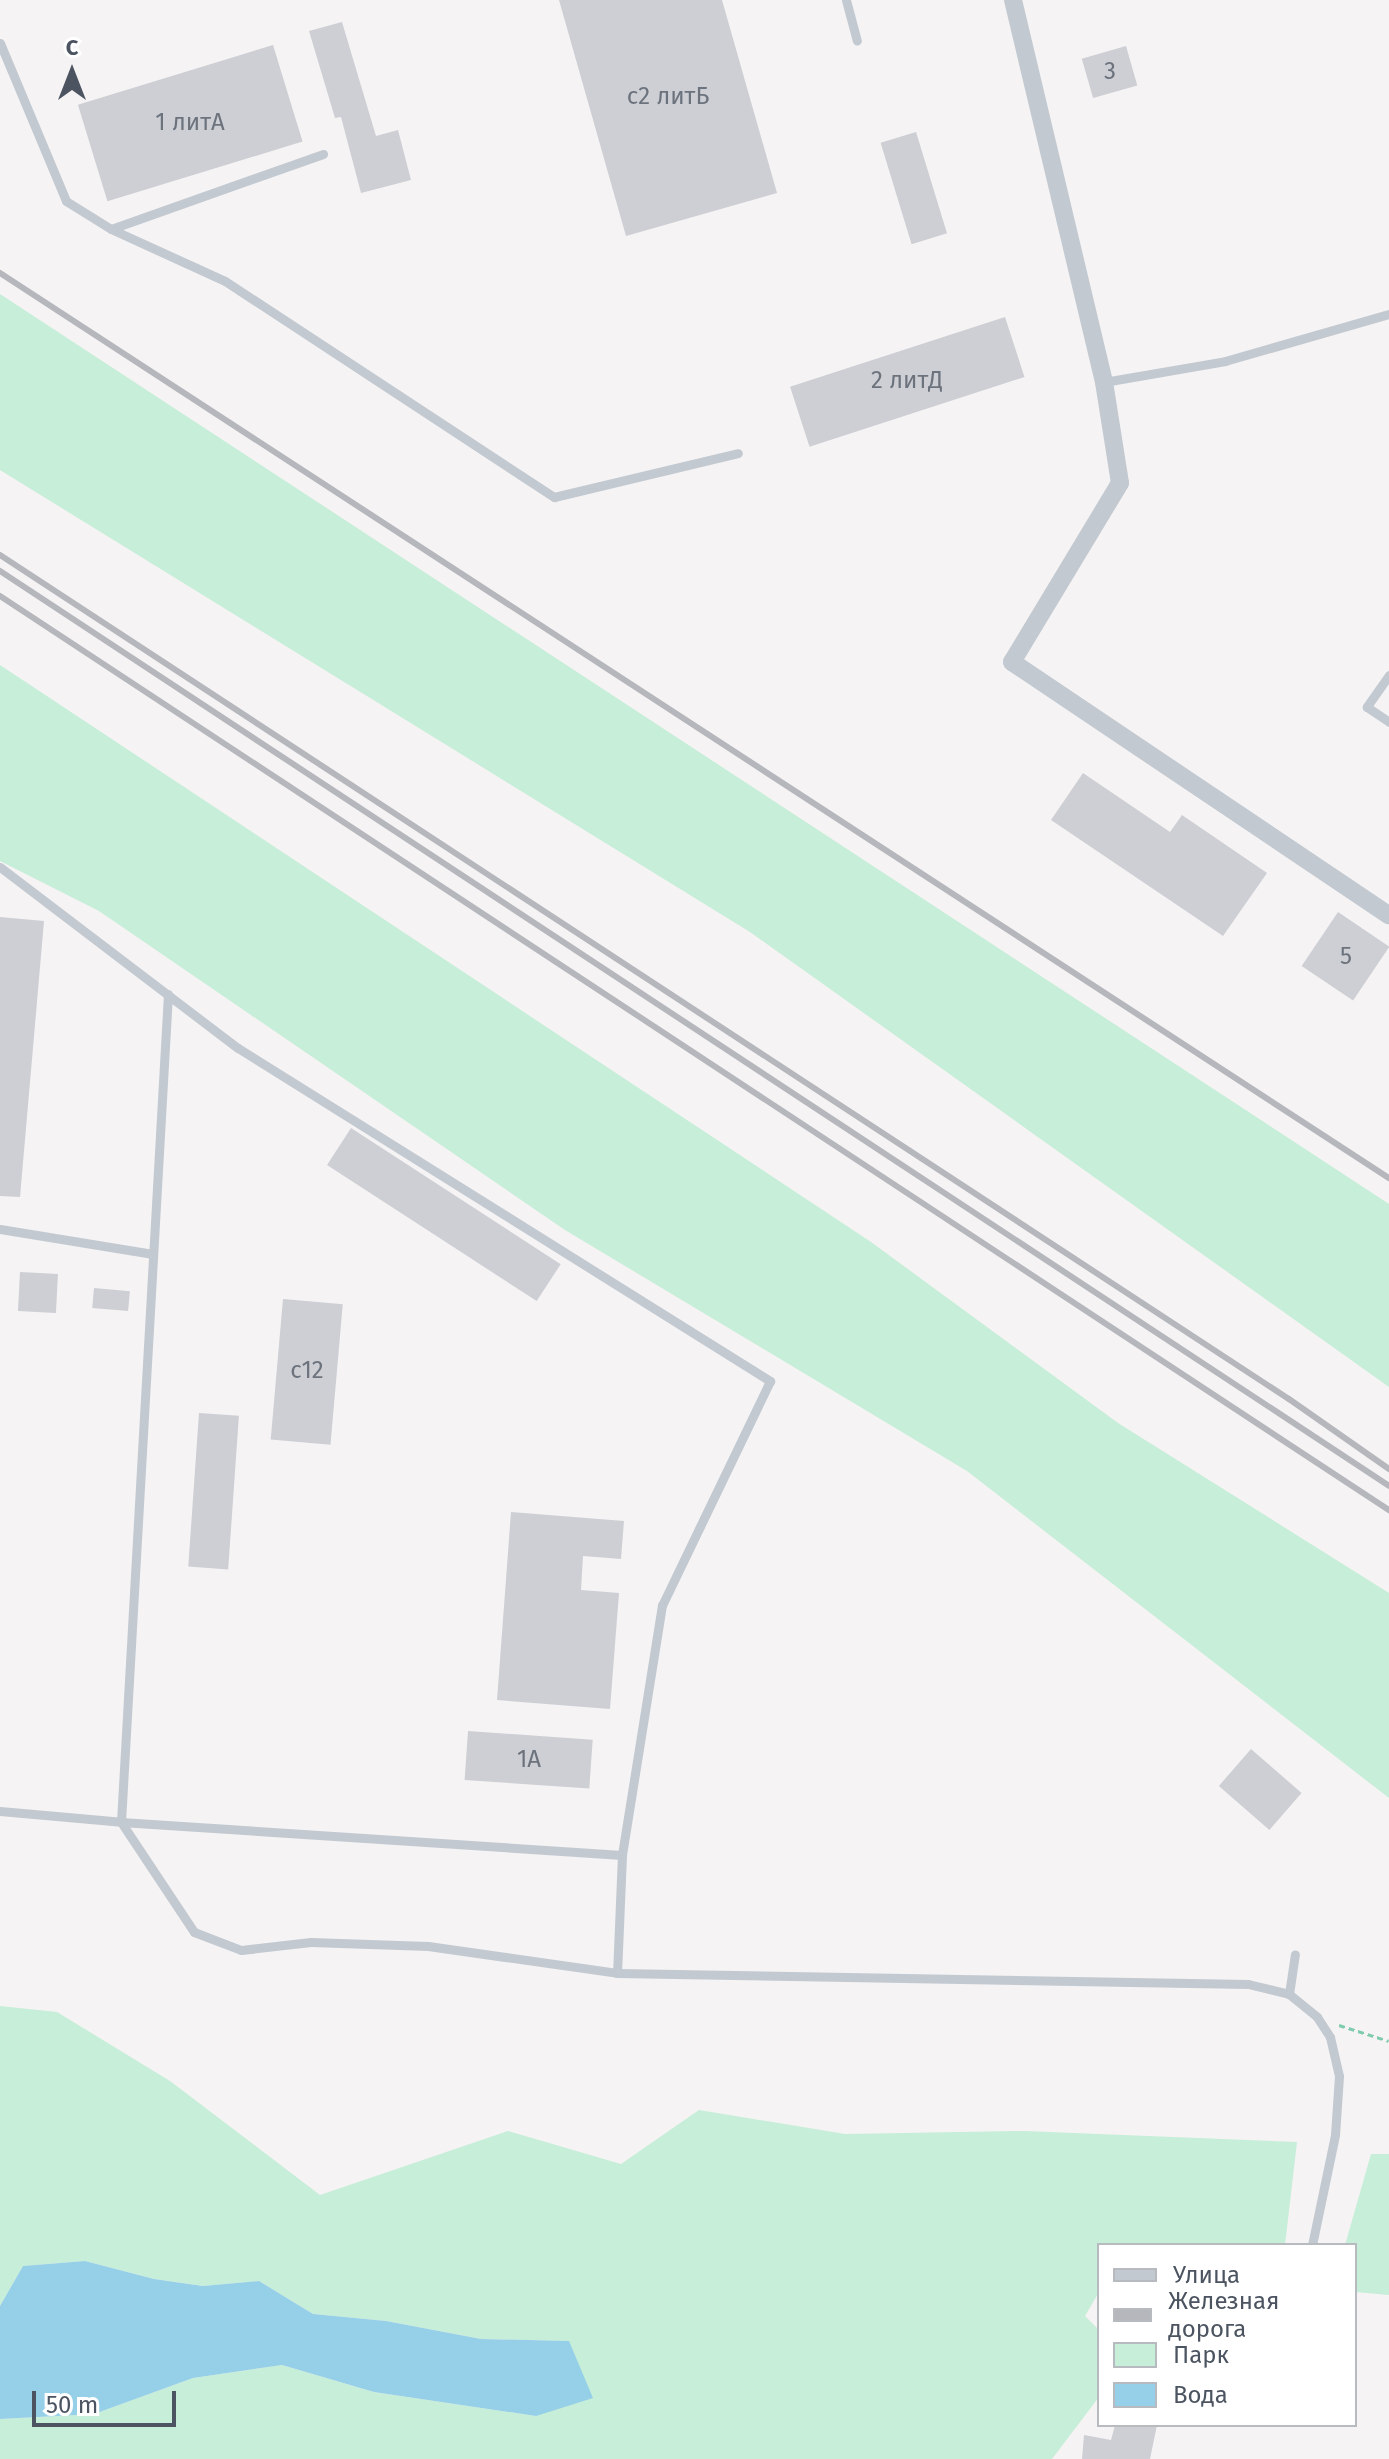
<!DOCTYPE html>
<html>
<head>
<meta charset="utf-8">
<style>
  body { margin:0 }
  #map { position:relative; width:1389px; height:2459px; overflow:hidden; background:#f5f3f3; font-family:"Fira Sans",sans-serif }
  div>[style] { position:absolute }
  .green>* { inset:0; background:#c6eed9 }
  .water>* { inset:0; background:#96cfe8 }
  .building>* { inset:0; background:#cdcfd5; transform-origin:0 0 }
  .path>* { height:3px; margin-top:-1.5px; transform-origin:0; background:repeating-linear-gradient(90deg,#7fcbad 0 6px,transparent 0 10px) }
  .service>* { height:9px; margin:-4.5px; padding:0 4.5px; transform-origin:4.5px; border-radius:4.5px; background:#c2c9d1 }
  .minor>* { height:18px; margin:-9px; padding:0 9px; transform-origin:9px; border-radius:9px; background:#c2c9d1 }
  .rail>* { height:6px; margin:-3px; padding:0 3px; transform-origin:3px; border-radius:3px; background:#b5b7bc }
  span { translate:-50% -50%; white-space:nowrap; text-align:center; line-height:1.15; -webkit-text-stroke:7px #fff; paint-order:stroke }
  .number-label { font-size:24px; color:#6c737d }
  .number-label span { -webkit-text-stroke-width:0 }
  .legend { position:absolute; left:1097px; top:2243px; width:260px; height:184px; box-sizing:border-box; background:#fff; border:2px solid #b7bbbf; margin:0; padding:10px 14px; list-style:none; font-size:24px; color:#4b5460 }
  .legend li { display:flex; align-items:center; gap:16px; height:40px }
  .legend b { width:40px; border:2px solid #b7bbbf }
  .north { position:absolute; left:32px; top:32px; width:80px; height:80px; -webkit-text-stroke:6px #fff; paint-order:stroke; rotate:0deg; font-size:22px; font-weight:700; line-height:32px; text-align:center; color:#4b5460 }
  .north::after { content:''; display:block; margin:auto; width:28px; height:36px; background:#4b5460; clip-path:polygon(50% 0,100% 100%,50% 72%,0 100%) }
  .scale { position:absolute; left:32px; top:2391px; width:144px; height:36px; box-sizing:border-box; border:4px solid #4b5460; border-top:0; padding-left:10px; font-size:24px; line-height:28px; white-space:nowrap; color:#4b5460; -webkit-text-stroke:6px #fff; paint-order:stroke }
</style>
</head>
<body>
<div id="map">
  <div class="green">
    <div style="clip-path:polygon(0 294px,1389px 1204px,1389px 1387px,750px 932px,0 470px)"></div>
    <div style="clip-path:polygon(0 665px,871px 1242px,1118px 1423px,1389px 1593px,1389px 1798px,967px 1471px,565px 1230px,99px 911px,0 861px)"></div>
    <div style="clip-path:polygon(0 2006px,57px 2012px,170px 2081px,320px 2195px,508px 2131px,621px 2164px,699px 2110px,845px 2134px,1024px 2131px,1297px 2142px,1285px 2245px,1099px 2245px,1099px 2292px,1085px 2316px,1099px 2330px,1099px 2397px,1052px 2459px,0 2459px,0 2419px,94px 2414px,193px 2378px,282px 2365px,374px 2392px,536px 2416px,569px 2341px,481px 2339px,386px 2321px,313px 2314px,259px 2281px,204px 2286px,154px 2279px,85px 2261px,23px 2266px,0 2306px)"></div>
    <div style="clip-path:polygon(1371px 2154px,1389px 2154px,1389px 2295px,1355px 2292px,1355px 2245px,1345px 2245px)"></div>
  </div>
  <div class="water">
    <div style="clip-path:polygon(85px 2261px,154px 2279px,203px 2286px,259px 2281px,313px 2314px,386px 2321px,481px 2339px,569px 2341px,593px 2398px,536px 2416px,374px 2392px,282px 2365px,193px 2378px,94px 2414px,0 2419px,0 2306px,23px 2266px)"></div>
  </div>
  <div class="building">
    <div style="clip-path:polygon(559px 0,722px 0,777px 193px,626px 236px)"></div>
    <div style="clip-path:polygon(342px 22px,376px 136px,398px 130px,411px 180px,361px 193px,341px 117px,335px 118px,309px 31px)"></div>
    <div style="left:273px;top:45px;width:101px;height:204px;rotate:73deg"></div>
    <div style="left:1126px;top:46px;width:41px;height:46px;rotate:74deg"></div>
    <div style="left:916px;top:132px;width:106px;height:37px;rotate:73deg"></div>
    <div style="left:1005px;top:317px;width:63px;height:226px;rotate:72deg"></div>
    <div style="clip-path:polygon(1083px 773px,1170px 832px,1182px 815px,1267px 873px,1223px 936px,1051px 820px)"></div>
    <div style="left:1338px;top:912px;width:62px;height:65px;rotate:34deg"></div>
    <div style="clip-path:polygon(0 917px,44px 921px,20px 1197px,0 1196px)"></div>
    <div style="left:351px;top:1128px;width:250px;height:44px;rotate:33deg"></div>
    <div style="left:20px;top:1272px;width:38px;height:39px;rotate:3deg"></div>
    <div style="left:94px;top:1288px;width:36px;height:20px;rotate:5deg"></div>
    <div style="left:283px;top:1299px;width:60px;height:141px;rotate:5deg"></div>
    <div style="left:199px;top:1413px;width:40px;height:154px;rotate:4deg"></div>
    <div style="clip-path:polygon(511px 1512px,624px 1521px,621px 1559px,583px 1556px,581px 1590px,619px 1593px,610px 1709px,497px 1700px)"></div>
    <div style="left:468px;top:1731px;width:125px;height:49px;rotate:4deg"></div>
    <div style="left:1251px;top:1749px;width:67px;height:49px;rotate:41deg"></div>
    <div style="clip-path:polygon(1115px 2425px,1157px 2425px,1150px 2459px,1082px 2459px,1084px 2435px,1111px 2440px)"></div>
  </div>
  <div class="path">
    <div style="left:1339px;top:2025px;width:52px;rotate:17.7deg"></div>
  </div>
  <div class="service">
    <div style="left:846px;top:0;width:42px;rotate:75deg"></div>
    <div style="left:0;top:43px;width:171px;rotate:67.3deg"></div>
    <div style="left:66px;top:201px;width:53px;rotate:31.9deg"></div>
    <div style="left:111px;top:229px;width:225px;rotate:-19.5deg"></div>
    <div style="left:111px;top:229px;width:125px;rotate:24.5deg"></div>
    <div style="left:225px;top:281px;width:394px;rotate:33.3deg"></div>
    <div style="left:554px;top:497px;width:189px;rotate:-13.4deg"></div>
    <div style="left:1104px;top:382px;width:123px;rotate:-9.8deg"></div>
    <div style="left:1225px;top:361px;width:171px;rotate:-16deg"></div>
    <div style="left:1389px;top:675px;width:39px;rotate:125deg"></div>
    <div style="left:1367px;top:707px;width:27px;rotate:34deg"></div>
    <div style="left:0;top:867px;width:299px;rotate:37.3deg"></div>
    <div style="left:238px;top:1048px;width:628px;rotate:32.04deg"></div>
    <div style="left:770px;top:1381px;width:249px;rotate:115.7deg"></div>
    <div style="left:662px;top:1605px;width:253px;rotate:99.1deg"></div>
    <div style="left:622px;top:1855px;width:502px;rotate:-176.23deg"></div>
    <div style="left:168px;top:994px;width:829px;rotate:93.25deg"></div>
    <div style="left:121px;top:1822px;width:132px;rotate:56.4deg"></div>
    <div style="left:194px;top:1932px;width:50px;rotate:21deg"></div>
    <div style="left:241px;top:1950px;width:70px;rotate:-6.5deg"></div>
    <div style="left:311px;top:1942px;width:117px;rotate:2deg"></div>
    <div style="left:428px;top:1946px;width:191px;rotate:8.1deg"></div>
    <div style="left:0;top:1229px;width:155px;rotate:9.3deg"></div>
    <div style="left:0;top:1811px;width:124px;rotate:5.1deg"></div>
    <div style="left:622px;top:1855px;width:118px;rotate:92.4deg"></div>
    <div style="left:617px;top:1973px;width:631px;rotate:1deg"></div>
    <div style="left:1248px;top:1984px;width:42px;rotate:13.7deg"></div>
    <div style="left:1289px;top:1994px;width:36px;rotate:39deg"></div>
    <div style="left:1317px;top:2017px;width:24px;rotate:57deg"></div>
    <div style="left:1330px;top:2037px;width:40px;rotate:77deg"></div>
    <div style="left:1339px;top:2076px;width:59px;rotate:93.9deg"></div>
    <div style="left:1335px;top:2135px;width:112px;rotate:101.8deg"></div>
    <div style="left:1289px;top:1994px;width:40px;rotate:-81.5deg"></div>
  </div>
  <div class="minor">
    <div style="left:1013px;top:0;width:393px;rotate:76.6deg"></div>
    <div style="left:1104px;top:382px;width:102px;rotate:81deg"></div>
    <div style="left:1120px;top:483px;width:209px;rotate:121.1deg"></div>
    <div style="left:1012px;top:662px;width:454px;rotate:33.9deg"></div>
  </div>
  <div class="rail">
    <div style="left:0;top:273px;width:1658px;rotate:33.09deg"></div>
    <div style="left:0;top:555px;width:1541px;rotate:33.22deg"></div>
    <div style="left:1289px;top:1399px;width:122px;rotate:35deg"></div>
    <div style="left:0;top:571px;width:1663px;rotate:33.37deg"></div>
    <div style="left:0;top:596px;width:1663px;rotate:33.35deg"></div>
  </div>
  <div class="number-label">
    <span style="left:1110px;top:72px">3</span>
    <span style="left:668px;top:97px">с2 литБ</span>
    <span style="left:190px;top:123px">1 литА</span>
    <span style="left:907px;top:381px">2 литД</span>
    <span style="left:1346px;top:957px">5</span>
    <span style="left:307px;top:1371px">с12</span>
    <span style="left:529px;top:1760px">1А</span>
  </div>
  <ul class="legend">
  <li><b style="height:10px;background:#c2c9d1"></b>Улица</li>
  <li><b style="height:10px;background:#b5b7bc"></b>Железная дорога</li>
  <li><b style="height:22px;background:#c6eed9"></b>Парк</li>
  <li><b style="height:22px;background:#96cfe8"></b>Вода</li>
  </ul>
  <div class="north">С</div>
  <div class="scale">50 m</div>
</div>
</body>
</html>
